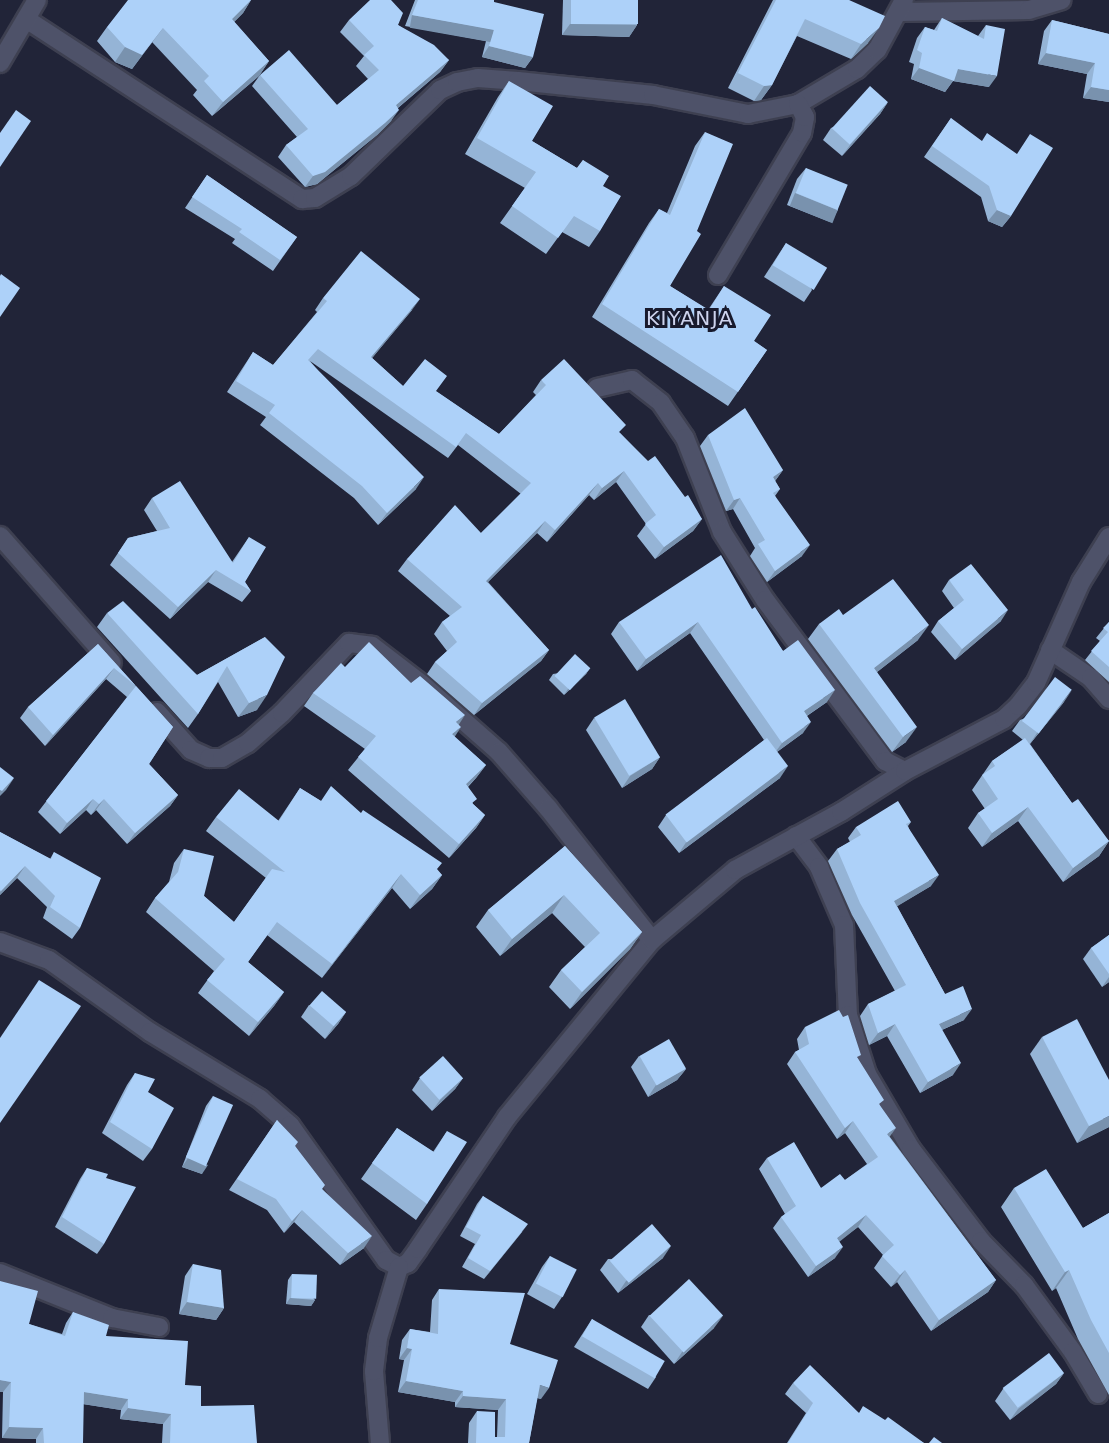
<!DOCTYPE html>
<html>
<head>
<meta charset="utf-8">
<style>
  body { margin:0 }
  #map { position:relative; width:1109px; height:1443px; overflow:hidden; background:#212438; font-family:"DejaVu Sans",sans-serif }
  div>[style] { position:absolute }
  .roads { filter:drop-shadow(2px 0 #3e4051) drop-shadow(-2px 0 #3e4051) drop-shadow(0 2px #3e4051) drop-shadow(0 -2px #3e4051) }
  .street>* { height:18px; margin:-9px; padding:0 9px; transform-origin:9px; border-radius:9px; background:#4e5269 }
  .wall>* { inset:0; background:#95b4d6 }
  .shaded-wall>* { inset:0; background:#7992ae; transform-origin:0 0 }
  .building>* { inset:0; background:#add1f9; transform-origin:0 0 }
  span { translate:-50% -50%; white-space:nowrap; text-align:center; line-height:1.15; -webkit-text-stroke:6px #181a2d; paint-order:stroke }
  .quarter-label { font-size:20px; color:#cdd3ed; letter-spacing:1.5px }
</style>
</head>
<body>
<div id="map">
  <div class="roads">
    <div class="street">
      <div style="left:901px;top:12px;width:128px;rotate:-0.9deg"></div>
      <div style="left:1029px;top:10px;width:34px;rotate:-17deg"></div>
      <div style="left:26px;top:19px;width:330px;rotate:33.1deg"></div>
      <div style="left:302px;top:199px;width:13px;rotate:-4deg"></div>
      <div style="left:315px;top:198px;width:42px;rotate:-31.4deg"></div>
      <div style="left:351px;top:176px;width:124px;rotate:-44deg"></div>
      <div style="left:440px;top:90px;width:19px;rotate:-25deg"></div>
      <div style="left:457px;top:82px;width:21px;rotate:-11deg"></div>
      <div style="left:478px;top:78px;width:40px;rotate:4.3deg"></div>
      <div style="left:518px;top:81px;width:136px;rotate:5.9deg"></div>
      <div style="left:653px;top:95px;width:97px;rotate:11.3deg"></div>
      <div style="left:748px;top:114px;width:51px;rotate:-11.3deg"></div>
      <div style="left:798px;top:104px;width:69px;rotate:-30.7deg"></div>
      <div style="left:857px;top:69px;width:28px;rotate:-44deg"></div>
      <div style="left:877px;top:50px;width:57px;rotate:-61.6deg"></div>
      <div style="left:0;top:63px;width:73px;rotate:-59.6deg"></div>
      <div style="left:718px;top:275px;width:165px;rotate:-59.4deg"></div>
      <div style="left:802px;top:133px;width:16px;rotate:-79deg"></div>
      <div style="left:805px;top:117px;width:15px;rotate:-118deg"></div>
      <div style="left:597px;top:388px;width:36px;rotate:-13deg"></div>
      <div style="left:632px;top:380px;width:37px;rotate:38deg"></div>
      <div style="left:661px;top:403px;width:42px;rotate:55.6deg"></div>
      <div style="left:685px;top:438px;width:101px;rotate:68.5deg"></div>
      <div style="left:722px;top:532px;width:80px;rotate:57.7deg"></div>
      <div style="left:765px;top:600px;width:201px;rotate:53.3deg"></div>
      <div style="left:885px;top:761px;width:22px;rotate:27deg"></div>
      <div style="left:0;top:536px;width:169px;rotate:48.6deg"></div>
      <div style="left:1050px;top:650px;width:50px;rotate:34.3deg"></div>
      <div style="left:1091px;top:678px;width:28px;rotate:49deg"></div>
      <div style="left:157px;top:712px;width:51px;rotate:48.2deg"></div>
      <div style="left:191px;top:750px;width:20px;rotate:24deg"></div>
      <div style="left:209px;top:758px;width:13px"></div>
      <div style="left:222px;top:758px;width:30px;rotate:-30deg"></div>
      <div style="left:248px;top:743px;width:45px;rotate:-41.4deg"></div>
      <div style="left:282px;top:713px;width:97px;rotate:-46.3deg"></div>
      <div style="left:349px;top:643px;width:23px;rotate:7deg"></div>
      <div style="left:372px;top:646px;width:64px;rotate:37.4deg"></div>
      <div style="left:423px;top:685px;width:101px;rotate:41.4deg"></div>
      <div style="left:499px;top:752px;width:74px;rotate:48.8deg"></div>
      <div style="left:548px;top:808px;width:168px;rotate:51.8deg"></div>
      <div style="left:796px;top:836px;width:39px;rotate:53deg"></div>
      <div style="left:819px;top:867px;width:63px;rotate:66.7deg"></div>
      <div style="left:844px;top:925px;width:90px;rotate:87.5deg"></div>
      <div style="left:848px;top:1015px;width:62px;rotate:72.1deg"></div>
      <div style="left:867px;top:1074px;width:87px;rotate:59.6deg"></div>
      <div style="left:911px;top:1149px;width:116px;rotate:52.7deg"></div>
      <div style="left:981px;top:1241px;width:62px;rotate:45.7deg"></div>
      <div style="left:1024px;top:1285px;width:83px;rotate:53.8deg"></div>
      <div style="left:1073px;top:1352px;width:49px;rotate:59.2deg"></div>
      <div style="left:0;top:942px;width:52px;rotate:20.2deg"></div>
      <div style="left:49px;top:960px;width:124px;rotate:35.5deg"></div>
      <div style="left:150px;top:1032px;width:129px;rotate:31.3deg"></div>
      <div style="left:260px;top:1099px;width:40px;rotate:41deg"></div>
      <div style="left:290px;top:1125px;width:166px;rotate:54.6deg"></div>
      <div style="left:386px;top:1260px;width:15px;rotate:28deg"></div>
      <div style="left:399px;top:1267px;width:10px;rotate:-24deg"></div>
      <div style="left:408px;top:1263px;width:17px;rotate:-54deg"></div>
      <div style="left:418px;top:1249px;width:159px;rotate:-56deg"></div>
      <div style="left:507px;top:1117px;width:229px;rotate:-50.7deg"></div>
      <div style="left:652px;top:940px;width:109px;rotate:-40.1deg"></div>
      <div style="left:735px;top:870px;width:121px;rotate:-28.7deg"></div>
      <div style="left:841px;top:812px;width:76px;rotate:-32.6deg"></div>
      <div style="left:905px;top:771px;width:112px;rotate:-27.7deg"></div>
      <div style="left:1004px;top:719px;width:19px;rotate:-43deg"></div>
      <div style="left:1018px;top:706px;width:29px;rotate:-52deg"></div>
      <div style="left:1036px;top:683px;width:111px;rotate:-66deg"></div>
      <div style="left:1081px;top:582px;width:53px;rotate:-58.1deg"></div>
      <div style="left:0;top:1273px;width:121px;rotate:21.9deg"></div>
      <div style="left:112px;top:1318px;width:48px;rotate:10.8deg"></div>
      <div style="left:380px;top:1443px;width:72px;rotate:-94.8deg"></div>
      <div style="left:374px;top:1371px;width:33px;rotate:-83deg"></div>
      <div style="left:378px;top:1338px;width:74px;rotate:-73.5deg"></div>
    </div>
  </div>
  <div class="wall">
    <div style="clip-path:polygon(251px 0,243px 13px,234px 22px,269px 61px,259px 76px,212px 116px,193px 95px,197px 90px,152px 42px,132px 69px,115px 62px,97px 41px,107px 27px)"></div>
    <div style="clip-path:polygon(415px 0,494px 0,494px 2px,533px 57px,525px 68px,482px 57px,486px 41px,405px 26px)"></div>
    <div style="clip-path:polygon(563px 0,638px 0,637px 25px,629px 37px,562px 35px)"></div>
    <div style="clip-path:polygon(773px 0,849px 0,868px 43px,851px 59px,797px 36px,772px 85px,761px 100px,754px 101px,728px 88px)"></div>
    <div style="clip-path:polygon(942px 18px,978px 36px,986px 25px,989px 87px,953px 81px,945px 92px,911px 79px,914px 64px,909px 62px,917px 38px,925px 27px,934px 30px)"></div>
    <div style="clip-path:polygon(349px 20px,398px 25px,449px 60px,440px 72px,398px 108px,391px 121px,377px 135px,317px 184px,305px 187px,278px 157px,286px 145px,297px 137px,252px 86px,260px 75px,337px 105px,368px 79px,356px 66px,364px 56px,340px 32px)"></div>
    <div style="clip-path:polygon(1052px 20px,1109px 34px,1109px 102px,1083px 98px,1087px 74px,1038px 64px,1044px 31px)"></div>
    <div style="clip-path:polygon(509px 81px,532px 141px,577px 168px,583px 160px,603px 186px,600px 231px,589px 247px,562px 232px,546px 254px,500px 223px,525px 188px,465px 154px,498px 97px)"></div>
    <div style="clip-path:polygon(888px 102px,880px 114px,842px 156px,823px 140px,831px 128px)"></div>
    <div style="clip-path:polygon(951px 118px,1011px 216px,1002px 227px,988px 221px,981px 197px,924px 157px)"></div>
    <div style="clip-path:polygon(705px 132px,670px 286px,708px 310px,724px 286px,754px 341px,767px 350px,728px 406px,592px 317px,649px 223px,659px 209px,667px 213px,695px 146px)"></div>
    <div style="clip-path:polygon(806px 168px,838px 210px,830px 222px,787px 205px,797px 179px)"></div>
    <div style="clip-path:polygon(207px 175px,297px 237px,273px 271px,232px 243px,235px 239px,185px 208px)"></div>
    <div style="clip-path:polygon(786px 243px,812px 290px,804px 302px,764px 277px)"></div>
    <div style="clip-path:polygon(323px 298px,412px 310px,372px 358px,403px 386px,437px 392px,499px 434px,536px 395px,533px 392px,541px 380px,620px 433px,702px 519px,693px 531px,655px 559px,637px 536px,646px 524px,616px 482px,594px 500px,589px 495px,547px 542px,537px 533px,488px 582px,549px 650px,541px 661px,474px 715px,427px 674px,435px 662px,447px 651px,434px 634px,442px 622px,450px 616px,398px 571px,407px 559px,481px 533px,521px 494px,458px 445px,448px 458px,310px 361px,416px 489px,378px 525px,354px 498px,260px 425px,266px 417px,227px 392px,253px 352px,273px 365px,317px 312px,315px 310px)"></div>
    <div style="clip-path:polygon(708px 435px,783px 470px,775px 481px,780px 489px,775px 496px,802px 556px,767px 582px,750px 556px,755px 548px,733px 509px,726px 511px,700px 446px)"></div>
    <div style="clip-path:polygon(152px 498px,232px 562px,249px 537px,245px 582px,251px 591px,242px 602px,208px 582px,170px 619px,110px 565px,128px 538px,157px 531px,144px 510px)"></div>
    <div style="clip-path:polygon(949px 580px,1001px 621px,955px 660px,931px 632px,938px 621px,954px 608px,942px 591px)"></div>
    <div style="clip-path:polygon(752px 609px,783px 651px,827px 702px,807px 716px,803px 733px,777px 752px,780px 778px,679px 853px,658px 827px,666px 815px,764px 740px,690px 633px,637px 671px,611px 634px,619px 622px)"></div>
    <div style="clip-path:polygon(107px 613px,197px 675px,265px 637px,257px 710px,238px 717px,218px 682px,198px 714px,188px 728px,97px 627px)"></div>
    <div style="clip-path:polygon(843px 615px,918px 640px,877px 672px,906px 742px,892px 752px,808px 639px,819px 624px)"></div>
    <div style="clip-path:polygon(1109px 622px,1109px 682px,1085px 660px,1100px 641px,1096px 638px)"></div>
    <div style="clip-path:polygon(98px 644px,173px 727px,149px 764px,178px 795px,170px 806px,127px 844px,96px 810px,91px 815px,86px 810px,60px 834px,38px 812px,127px 697px,106px 679px,45px 746px,20px 718px,28px 707px)"></div>
    <div style="clip-path:polygon(345px 667px,411px 683px,459px 725px,454px 737px,486px 765px,476px 778px,468px 787px,473px 804px,485px 815px,476px 828px,449px 858px,348px 770px,365px 749px,304px 706px,313px 693px)"></div>
    <div style="clip-path:polygon(590px 668px,586px 674px,564px 695px,549px 680px,553px 674px)"></div>
    <div style="clip-path:polygon(1064px 702px,1030px 744px,1072px 803px,1109px 841px,1099px 856px,1063px 882px,1018px 821px,982px 847px,968px 828px,978px 813px,985px 809px,972px 790px,992px 761px,1023px 740px,1012px 731px,1020px 720px)"></div>
    <div style="clip-path:polygon(594px 718px,660px 757px,652px 769px,622px 788px,586px 730px)"></div>
    <div style="clip-path:polygon(300px 788px,321px 801px,360px 813px,437px 870px,442px 875px,432px 889px,410px 909px,392px 888px,322px 978px,267px 935px,248px 962px,284px 992px,274px 1006px,249px 1036px,198px 993px,214px 971px,146px 912px,155px 898px,169px 882px,174px 863px,184px 849px,204px 896px,234px 922px,266px 878px,206px 831px,216px 817px,278px 821px)"></div>
    <div style="clip-path:polygon(911px 822px,908px 826px,931px 886px,897px 906px,945px 994px,964px 1020px,942px 1030px,953px 1075px,920px 1093px,887px 1036px,869px 1045px,860px 1016px,868px 1004px,895px 991px,852px 915px,828px 861px,837px 849px,850px 842px,848px 838px,856px 827px)"></div>
    <div style="clip-path:polygon(0 832px,50px 859px,54px 852px,80px 928px,72px 939px,43px 918px,47px 907px,17px 878px,0 895px)"></div>
    <div style="clip-path:polygon(565px 846px,642px 932px,630px 949px,570px 1009px,549px 987px,561px 970px,585px 947px,552px 913px,500px 956px,476px 927px,488px 910px)"></div>
    <div style="clip-path:polygon(1109px 935px,1109px 982px,1102px 987px,1083px 959px,1091px 948px)"></div>
    <div style="clip-path:polygon(309px 1005px,346px 1012px,338px 1024px,325px 1039px,301px 1017px)"></div>
    <div style="clip-path:polygon(805px 1027px,858px 1059px,880px 1106px,890px 1137px,996px 1280px,988px 1292px,931px 1331px,897px 1282px,891px 1287px,874px 1268px,883px 1255px,858px 1227px,839px 1241px,835px 1258px,808px 1277px,773px 1228px,781px 1217px,785px 1214px,759px 1169px,767px 1158px,821px 1188px,845px 1180px,867px 1164px,845px 1133px,837px 1139px,787px 1064px,795px 1052px,799px 1050px,797px 1039px)"></div>
    <div style="clip-path:polygon(1042px 1037px,1109px 1127px,1077px 1143px,1030px 1054px)"></div>
    <div style="clip-path:polygon(639px 1056px,686px 1069px,677px 1080px,648px 1097px,631px 1067px)"></div>
    <div style="clip-path:polygon(135px 1073px,148px 1092px,152px 1149px,143px 1161px,102px 1133px,127px 1085px)"></div>
    <div style="clip-path:polygon(420px 1078px,463px 1078px,455px 1089px,432px 1111px,412px 1090px)"></div>
    <div style="clip-path:polygon(213px 1096px,202px 1174px,182px 1167px,206px 1106px)"></div>
    <div style="clip-path:polygon(277px 1120px,295px 1146px,322px 1189px,364px 1248px,340px 1265px,294px 1222px,284px 1233px,267px 1210px,229px 1190px)"></div>
    <div style="clip-path:polygon(397px 1128px,433px 1152px,447px 1131px,427px 1204px,416px 1220px,361px 1179px)"></div>
    <div style="clip-path:polygon(87px 1168px,106px 1178px,104px 1244px,97px 1254px,55px 1227px,80px 1179px)"></div>
    <div style="clip-path:polygon(1014px 1188px,1083px 1228px,1109px 1213px,1109px 1395px,1078px 1339px,1056px 1288px,1052px 1291px,1001px 1207px)"></div>
    <div style="clip-path:polygon(483px 1196px,522px 1232px,484px 1279px,462px 1267px,475px 1244px,460px 1236px,477px 1204px)"></div>
    <div style="clip-path:polygon(550px 1256px,562px 1297px,554px 1309px,527px 1294px,542px 1267px)"></div>
    <div style="clip-path:polygon(663px 1258px,618px 1293px,600px 1270px,608px 1259px)"></div>
    <div style="clip-path:polygon(193px 1264px,224px 1308px,216px 1320px,179px 1314px,185px 1276px)"></div>
    <div style="clip-path:polygon(292px 1274px,315px 1300px,311px 1306px,286px 1304px,288px 1280px)"></div>
    <div style="clip-path:polygon(0 1281px,29px 1324px,62px 1334px,66px 1323px,73px 1312px,106px 1336px,185px 1385px,201px 1406px,257px 1443px,162px 1443px,163px 1424px,120px 1419px,121px 1410px,83px 1404px,83px 1443px,36px 1443px,36px 1439px,2px 1438px,3px 1392px,0 1392px)"></div>
    <div style="clip-path:polygon(439px 1289px,510px 1344px,541px 1399px,537px 1398px,529px 1443px,468px 1443px,469px 1423px,477px 1411px,495px 1437px,497px 1437px,498px 1410px,455px 1407px,455px 1402px,398px 1392px,404px 1360px,399px 1359px,402px 1340px,410px 1329px,430px 1332px,432px 1300px)"></div>
    <div style="clip-path:polygon(649px 1315px,714px 1328px,674px 1364px,641px 1327px)"></div>
    <div style="clip-path:polygon(592px 1319px,656px 1377px,648px 1389px,574px 1347px)"></div>
    <div style="clip-path:polygon(1064px 1373px,1056px 1384px,1010px 1420px,995px 1401px,1003px 1389px)"></div>
    <div style="clip-path:polygon(793px 1383px,859px 1413px,885px 1420px,924px 1443px,787px 1443px,806px 1413px,785px 1394px)"></div>
  </div>
  <div class="shaded-wall">
    <div style="clip-path:polygon(251px 0,243px 13px,222px 34px,232px 19px)"></div>
    <div style="left:412px;top:15px;width:83px;height:13px;rotate:10deg"></div>
    <div style="clip-path:polygon(570px 24px,637px 25px,629px 37px,562px 35px)"></div>
    <div style="clip-path:polygon(163px 28px,132px 69px,115px 62px,125px 47px)"></div>
    <div style="clip-path:polygon(879px 28px,868px 43px,851px 59px,861px 44px)"></div>
    <div style="clip-path:polygon(489px 46px,533px 57px,525px 68px,482px 57px)"></div>
    <div style="clip-path:polygon(1046px 53px,1095px 63px,1087px 74px,1038px 64px)"></div>
    <div style="clip-path:polygon(449px 60px,440px 72px,387px 117px,396px 105px)"></div>
    <div style="clip-path:polygon(269px 61px,259px 76px,212px 116px,223px 102px)"></div>
    <div style="clip-path:polygon(919px 68px,958px 69px,997px 76px,989px 87px,953px 81px,945px 92px,911px 79px)"></div>
    <div style="clip-path:polygon(772px 85px,761px 100px,754px 101px,764px 86px)"></div>
    <div style="clip-path:polygon(1091px 87px,1109px 90px,1109px 102px,1083px 98px)"></div>
    <div style="clip-path:polygon(888px 102px,880px 114px,842px 156px,850px 145px)"></div>
    <div style="clip-path:polygon(399px 110px,391px 121px,377px 135px,317px 184px,305px 187px,313px 176px)"></div>
    <div style="left:795px;top:193px;width:46px;height:14px;rotate:22deg"></div>
    <div style="clip-path:polygon(997px 210px,1011px 216px,1002px 227px,988px 221px)"></div>
    <div style="clip-path:polygon(420px 299px,412px 310px,363px 369px,371px 357px)"></div>
    <div style="clip-path:polygon(783px 470px,775px 481px,773px 477px)"></div>
    <div style="clip-path:polygon(624px 471px,616px 482px,594px 500px,602px 488px)"></div>
    <div style="clip-path:polygon(424px 477px,416px 489px,378px 525px,387px 513px)"></div>
    <div style="clip-path:polygon(598px 483px,589px 495px,547px 542px,555px 530px)"></div>
    <div style="clip-path:polygon(740px 498px,733px 509px,726px 511px,734px 500px)"></div>
    <div style="clip-path:polygon(702px 519px,693px 531px,655px 559px,664px 547px)"></div>
    <div style="clip-path:polygon(545px 521px,537px 533px,478px 592px,486px 581px)"></div>
    <div style="clip-path:polygon(810px 545px,802px 556px,767px 582px,775px 571px)"></div>
    <div style="clip-path:polygon(216px 570px,208px 582px,170px 619px,178px 607px)"></div>
    <div style="clip-path:polygon(1008px 610px,1001px 621px,955px 660px,962px 649px)"></div>
    <div style="clip-path:polygon(698px 622px,690px 633px,637px 671px,646px 659px)"></div>
    <div style="clip-path:polygon(929px 625px,918px 640px,863px 683px,874px 668px)"></div>
    <div style="clip-path:polygon(549px 650px,541px 661px,474px 715px,482px 703px)"></div>
    <div style="clip-path:polygon(114px 668px,106px 679px,45px 746px,53px 735px)"></div>
    <div style="clip-path:polygon(590px 668px,586px 674px,564px 695px,568px 689px)"></div>
    <div style="clip-path:polygon(835px 690px,827px 702px,796px 723px,804px 711px)"></div>
    <div style="clip-path:polygon(1072px 690px,1064px 702px,1029px 745px,1037px 733px)"></div>
    <div style="clip-path:polygon(267px 695px,257px 710px,238px 717px,249px 703px)"></div>
    <div style="clip-path:polygon(465px 715px,456px 729px,456px 722px)"></div>
    <div style="clip-path:polygon(811px 722px,803px 733px,774px 754px,782px 743px)"></div>
    <div style="clip-path:polygon(461px 727px,452px 741px,452px 734px)"></div>
    <div style="clip-path:polygon(917px 727px,906px 742px,892px 752px,903px 737px)"></div>
    <div style="clip-path:polygon(660px 757px,652px 769px,622px 788px,630px 776px)"></div>
    <div style="clip-path:polygon(486px 765px,476px 778px,456px 798px,466px 784px)"></div>
    <div style="clip-path:polygon(788px 766px,780px 778px,679px 853px,687px 841px)"></div>
    <div style="clip-path:polygon(14px 778px,6px 790px,0 796px,0 790px)"></div>
    <div style="clip-path:polygon(178px 795px,170px 806px,127px 844px,135px 833px)"></div>
    <div style="clip-path:polygon(93px 799px,86px 810px,60px 834px,67px 823px)"></div>
    <div style="clip-path:polygon(104px 799px,96px 810px,91px 815px,99px 804px)"></div>
    <div style="clip-path:polygon(1028px 807px,1018px 821px,982px 847px,992px 833px)"></div>
    <div style="clip-path:polygon(485px 815px,476px 828px,449px 858px,459px 844px)"></div>
    <div style="clip-path:polygon(1109px 841px,1099px 856px,1063px 882px,1073px 868px)"></div>
    <div style="clip-path:polygon(25px 866px,17px 878px,0 895px,0 892px)"></div>
    <div style="clip-path:polygon(401px 874px,392px 888px,322px 978px,332px 964px)"></div>
    <div style="clip-path:polygon(442px 875px,432px 889px,410px 909px,420px 895px)"></div>
    <div style="clip-path:polygon(939px 875px,931px 886px,886px 913px,894px 901px)"></div>
    <div style="clip-path:polygon(564px 895px,552px 913px,500px 956px,512px 939px)"></div>
    <div style="clip-path:polygon(642px 932px,630px 949px,570px 1009px,582px 992px)"></div>
    <div style="clip-path:polygon(1109px 977px,1109px 982px,1102px 987px)"></div>
    <div style="clip-path:polygon(284px 992px,274px 1006px,249px 1036px,258px 1022px)"></div>
    <div style="clip-path:polygon(972px 1009px,964px 1020px,930px 1035px,939px 1024px)"></div>
    <div style="clip-path:polygon(346px 1012px,338px 1024px,325px 1039px,333px 1027px)"></div>
    <div style="clip-path:polygon(895px 1024px,887px 1036px,869px 1045px,878px 1033px)"></div>
    <div style="clip-path:polygon(961px 1063px,953px 1075px,920px 1093px,928px 1082px)"></div>
    <div style="clip-path:polygon(686px 1069px,677px 1080px,648px 1097px,656px 1085px)"></div>
    <div style="clip-path:polygon(463px 1078px,455px 1089px,432px 1111px,440px 1100px)"></div>
    <div style="clip-path:polygon(1109px 1116px,1109px 1127px,1077px 1143px,1089px 1126px)"></div>
    <div style="clip-path:polygon(853px 1121px,845px 1133px,837px 1139px,845px 1128px)"></div>
    <div style="clip-path:polygon(896px 1128px,888px 1139px,887px 1134px)"></div>
    <div style="clip-path:polygon(188px 1158px,208px 1165px,202px 1174px,182px 1167px)"></div>
    <div style="clip-path:polygon(302px 1210px,294px 1222px,284px 1233px,292px 1221px)"></div>
    <div style="clip-path:polygon(866px 1215px,858px 1227px,829px 1250px,837px 1238px)"></div>
    <div style="clip-path:polygon(528px 1224px,522px 1232px,484px 1279px,490px 1271px)"></div>
    <div style="clip-path:polygon(372px 1236px,364px 1248px,340px 1265px,348px 1253px)"></div>
    <div style="clip-path:polygon(671px 1246px,663px 1258px,618px 1293px,626px 1281px)"></div>
    <div style="clip-path:polygon(843px 1247px,835px 1258px,808px 1277px,816px 1266px)"></div>
    <div style="clip-path:polygon(905px 1270px,897px 1282px,891px 1287px,900px 1275px)"></div>
    <div style="clip-path:polygon(1069px 1270px,1056px 1288px,1052px 1291px,1065px 1272px)"></div>
    <div style="clip-path:polygon(996px 1280px,988px 1292px,931px 1331px,939px 1320px)"></div>
    <div style="clip-path:polygon(290px 1298px,315px 1300px,311px 1306px,286px 1304px)"></div>
    <div style="clip-path:polygon(187px 1302px,224px 1308px,216px 1320px,179px 1314px)"></div>
    <div style="clip-path:polygon(723px 1316px,714px 1328px,674px 1364px,682px 1352px)"></div>
    <div style="clip-path:polygon(407px 1348px,412px 1349px,404px 1360px,399px 1359px)"></div>
    <div style="clip-path:polygon(1064px 1373px,1056px 1384px,1010px 1420px,1018px 1409px)"></div>
    <div style="clip-path:polygon(0 1380px,11px 1382px,3px 1392px,0 1392px)"></div>
    <div style="clip-path:polygon(406px 1381px,463px 1391px,455px 1402px,398px 1392px)"></div>
    <div style="clip-path:polygon(540px 1385px,549px 1388px,541px 1399px,532px 1396px)"></div>
    <div style="clip-path:polygon(84px 1392px,128px 1399px,121px 1410px,76px 1403px)"></div>
    <div style="clip-path:polygon(463px 1396px,506px 1399px,498px 1410px,455px 1407px)"></div>
    <div style="clip-path:polygon(128px 1408px,171px 1414px,163px 1424px,120px 1419px)"></div>
    <div style="clip-path:polygon(9px 1427px,43px 1428px,36px 1439px,2px 1438px)"></div>
  </div>
  <div class="building">
    <div style="clip-path:polygon(128px 0,251px 0,232px 19px,269px 61px,223px 102px,204px 81px,209px 76px,163px 28px,142px 55px,125px 47px,107px 27px)"></div>
    <div style="clip-path:polygon(370px 0,391px 0,403px 13px,398px 25px,434px 45px,449px 60px,396px 105px,399px 110px,385px 123px,325px 172px,313px 176px,286px 145px,308px 129px,260px 75px,289px 50px,337px 105px,379px 70px,364px 55px,374px 46px,349px 20px)"></div>
    <div style="clip-path:polygon(418px 0,494px 0,494px 2px,544px 14px,533px 57px,489px 46px,494px 30px,412px 15px)"></div>
    <div style="left:571px;top:0;width:67px;height:24px"></div>
    <div style="clip-path:polygon(776px 0,849px 0,885px 16px,879px 28px,861px 44px,805px 19px,772px 85px,764px 86px,738px 73px)"></div>
    <div style="clip-path:polygon(942px 18px,984px 39px,986px 25px,1005px 29px,997px 76px,958px 69px,954px 81px,919px 68px,922px 53px,917px 50px,925px 27px,937px 31px)"></div>
    <div style="clip-path:polygon(1052px 20px,1109px 34px,1109px 90px,1091px 87px,1095px 63px,1046px 53px)"></div>
    <div style="clip-path:polygon(509px 81px,553px 106px,532px 141px,577px 168px,583px 160px,609px 176px,603px 186px,621px 196px,600px 231px,574px 216px,558px 238px,512px 206px,536px 172px,477px 138px)"></div>
    <div style="left:870px;top:86px;width:24px;height:57px;rotate:42deg"></div>
    <div style="clip-path:polygon(16px 110px,31px 121px,0 167px,0 133px)"></div>
    <div style="clip-path:polygon(951px 118px,982px 141px,987px 133px,1017px 154px,1030px 134px,1053px 148px,1011px 216px,997px 210px,989px 186px,932px 146px)"></div>
    <div style="clip-path:polygon(705px 132px,733px 144px,697px 231px,701px 234px,670px 286px,709px 310px,724px 286px,771px 315px,754px 341px,767px 350px,738px 392px,602px 304px,659px 209px,670px 215px)"></div>
    <div style="left:806px;top:168px;width:45px;height:27px;rotate:22deg"></div>
    <div style="clip-path:polygon(207px 175px,297px 237px,280px 260px,239px 232px,242px 229px,192px 197px)"></div>
    <div style="left:786px;top:243px;width:48px;height:26px;rotate:31deg"></div>
    <div style="clip-path:polygon(361px 251px,420px 299px,371px 357px,403px 386px,425px 359px,447px 376px,436px 391px,499px 434px,546px 385px,541px 380px,564px 359px,626px 425px,619px 432px,648px 461px,655px 456px,685px 497px,688px 495px,702px 519px,664px 547px,645px 524px,656px 515px,624px 471px,602px 488px,598px 483px,555px 530px,545px 521px,486px 581px,549px 650px,482px 703px,435px 662px,457px 642px,442px 622px,462px 607px,407px 559px,455px 505px,481px 533px,531px 483px,466px 433px,456px 447px,318px 349px,308px 360px,424px 477px,387px 513px,362px 486px,269px 413px,275px 405px,236px 381px,253px 352px,273px 365px,327px 301px,323px 298px)"></div>
    <div style="clip-path:polygon(1px 274px,20px 288px,0 317px,0 276px)"></div>
    <div style="clip-path:polygon(745px 408px,783px 470px,773px 477px,780px 489px,773px 493px,810px 545px,775px 571px,758px 544px,765px 540px,740px 498px,734px 500px,708px 435px)"></div>
    <div style="clip-path:polygon(180px 481px,233px 563px,249px 537px,266px 547px,245px 582px,251px 591px,216px 570px,178px 607px,118px 553px,128px 538px,170px 528px,152px 498px)"></div>
    <div style="clip-path:polygon(721px 555px,752px 609px,755px 607px,783px 651px,798px 640px,835px 690px,804px 711px,811px 722px,782px 743px,698px 622px,646px 659px,619px 622px)"></div>
    <div style="clip-path:polygon(971px 564px,1008px 610px,962px 649px,938px 621px,964px 600px,949px 580px)"></div>
    <div style="clip-path:polygon(893px 579px,929px 625px,874px 668px,917px 727px,903px 737px,819px 624px,839px 609px,843px 615px)"></div>
    <div style="clip-path:polygon(123px 601px,197px 675px,265px 637px,285px 657px,267px 695px,249px 703px,227px 666px,198px 714px,107px 613px)"></div>
    <div style="clip-path:polygon(1109px 622px,1109px 667px,1091px 651px,1108px 632px,1103px 628px)"></div>
    <div style="clip-path:polygon(369px 642px,411px 683px,420px 676px,465px 715px,456px 722px,461px 727px,452px 734px,486px 765px,466px 784px,477px 799px,472px 803px,485px 815px,459px 844px,358px 757px,376px 736px,313px 693px,341px 663px,345px 667px)"></div>
    <div style="clip-path:polygon(98px 644px,173px 727px,149px 764px,178px 795px,135px 833px,104px 799px,99px 804px,93px 799px,67px 823px,46px 801px,136px 686px,114px 668px,53px 735px,28px 707px)"></div>
    <div style="left:575px;top:654px;width:21px;height:30px;rotate:43deg"></div>
    <div style="left:1055px;top:677px;width:21px;height:55px;rotate:37deg"></div>
    <div style="left:625px;top:699px;width:68px;height:36px;rotate:59deg"></div>
    <div style="left:767px;top:738px;width:35px;height:127px;rotate:53deg"></div>
    <div style="clip-path:polygon(1025px 738px,1072px 803px,1078px 799px,1109px 841px,1073px 868px,1028px 807px,992px 833px,978px 813px,998px 799px,982px 775px,995px 766px,992px 761px)"></div>
    <div style="clip-path:polygon(0 767px,14px 778px,2px 791px,0 790px)"></div>
    <div style="clip-path:polygon(331px 786px,361px 813px,363px 810px,442px 863px,437px 869px,442px 875px,420px 895px,401px 874px,332px 964px,277px 922px,248px 962px,284px 992px,258px 1022px,207px 980px,225px 959px,155px 898px,178px 872px,184px 849px,214px 856px,204px 896px,234px 922px,272px 869px,285px 872px,216px 817px,239px 789px,279px 821px,300px 788px,321px 801px)"></div>
    <div style="clip-path:polygon(898px 801px,911px 822px,906px 824px,939px 875px,894px 901px,945px 994px,963px 986px,972px 1009px,939px 1024px,961px 1063px,928px 1082px,895px 1024px,878px 1033px,868px 1004px,906px 985px,860px 903px,837px 849px,861px 835px,856px 827px)"></div>
    <div style="clip-path:polygon(0 832px,51px 859px,54px 852px,101px 878px,80px 928px,50px 907px,55px 896px,25px 866px,1px 891px,0 890px)"></div>
    <div style="clip-path:polygon(565px 846px,642px 932px,582px 992px,561px 970px,600px 933px,564px 895px,512px 939px,488px 910px)"></div>
    <div style="clip-path:polygon(1109px 935px,1109px 974px,1091px 948px)"></div>
    <div style="clip-path:polygon(39px 980px,81px 1006px,0 1123px,0 1038px)"></div>
    <div style="left:322px;top:991px;width:32px;height:19px;rotate:41deg"></div>
    <div style="clip-path:polygon(839px 1010px,843px 1017px,848px 1015px,861px 1055px,857px 1057px,884px 1100px,879px 1104px,896px 1128px,887px 1134px,996px 1280px,939px 1320px,905px 1270px,900px 1275px,882px 1256px,894px 1245px,866px 1215px,837px 1238px,843px 1247px,816px 1266px,781px 1217px,796px 1206px,767px 1158px,794px 1142px,821px 1188px,840px 1174px,845px 1180px,878px 1157px,853px 1121px,845px 1128px,795px 1052px,809px 1044px,805px 1027px)"></div>
    <div style="clip-path:polygon(1077px 1019px,1109px 1080px,1109px 1116px,1089px 1126px,1042px 1037px)"></div>
    <div style="left:669px;top:1039px;width:34px;height:34px;rotate:60deg"></div>
    <div style="left:443px;top:1056px;width:30px;height:32px;rotate:48deg"></div>
    <div style="clip-path:polygon(135px 1073px,155px 1079px,148px 1092px,174px 1108px,152px 1149px,110px 1122px)"></div>
    <div style="left:213px;top:1096px;width:22px;height:67px;rotate:24deg"></div>
    <div style="clip-path:polygon(277px 1120px,298px 1142px,295px 1146px,325px 1185px,322px 1189px,372px 1236px,348px 1253px,302px 1210px,292px 1221px,276px 1199px,237px 1179px)"></div>
    <div style="clip-path:polygon(397px 1128px,434px 1152px,447px 1131px,467px 1142px,427px 1204px,372px 1163px)"></div>
    <div style="clip-path:polygon(87px 1168px,108px 1174px,106px 1178px,136px 1187px,104px 1244px,62px 1217px)"></div>
    <div style="clip-path:polygon(1046px 1169px,1083px 1228px,1109px 1213px,1109px 1353px,1091px 1320px,1069px 1270px,1065px 1272px,1014px 1188px)"></div>
    <div style="clip-path:polygon(483px 1196px,528px 1224px,490px 1271px,468px 1258px,481px 1235px,466px 1227px)"></div>
    <div style="left:652px;top:1224px;width:29px;height:56px;rotate:49deg"></div>
    <div style="left:550px;top:1256px;width:30px;height:31px;rotate:27deg"></div>
    <div style="clip-path:polygon(193px 1264px,221px 1270px,224px 1308px,187px 1302px)"></div>
    <div style="left:292px;top:1274px;width:25px;height:24px;rotate:2deg"></div>
    <div style="left:689px;top:1279px;width:50px;height:54px;rotate:47deg"></div>
    <div style="clip-path:polygon(0 1281px,38px 1291px,29px 1324px,65px 1336px,73px 1312px,109px 1325px,106px 1336px,188px 1341px,185px 1385px,201px 1386px,201px 1406px,254px 1405px,257px 1443px,170px 1443px,171px 1414px,128px 1408px,128px 1399px,84px 1392px,83px 1443px,44px 1443px,43px 1428px,9px 1427px,11px 1382px,0 1380px)"></div>
    <div style="clip-path:polygon(439px 1289px,525px 1293px,510px 1344px,558px 1360px,549px 1388px,540px 1385px,529px 1443px,476px 1443px,477px 1411px,495px 1412px,495px 1437px,505px 1437px,506px 1399px,463px 1396px,463px 1391px,406px 1381px,412px 1349px,407px 1348px,410px 1329px,438px 1334px)"></div>
    <div style="left:592px;top:1319px;width:84px;height:20px;rotate:30deg"></div>
    <div style="left:1049px;top:1353px;width:25px;height:58px;rotate:53deg"></div>
    <div style="clip-path:polygon(810px 1365px,859px 1413px,863px 1406px,885px 1420px,888px 1417px,924px 1443px,788px 1443px,813px 1403px,793px 1383px)"></div>
    <div style="clip-path:polygon(934px 1437px,942px 1443px,929px 1443px)"></div>
  </div>
  <div class="quarter-label">
    <span style="left:690px;top:318px">KIYANJA</span>
  </div>
</div>
</body>
</html>
